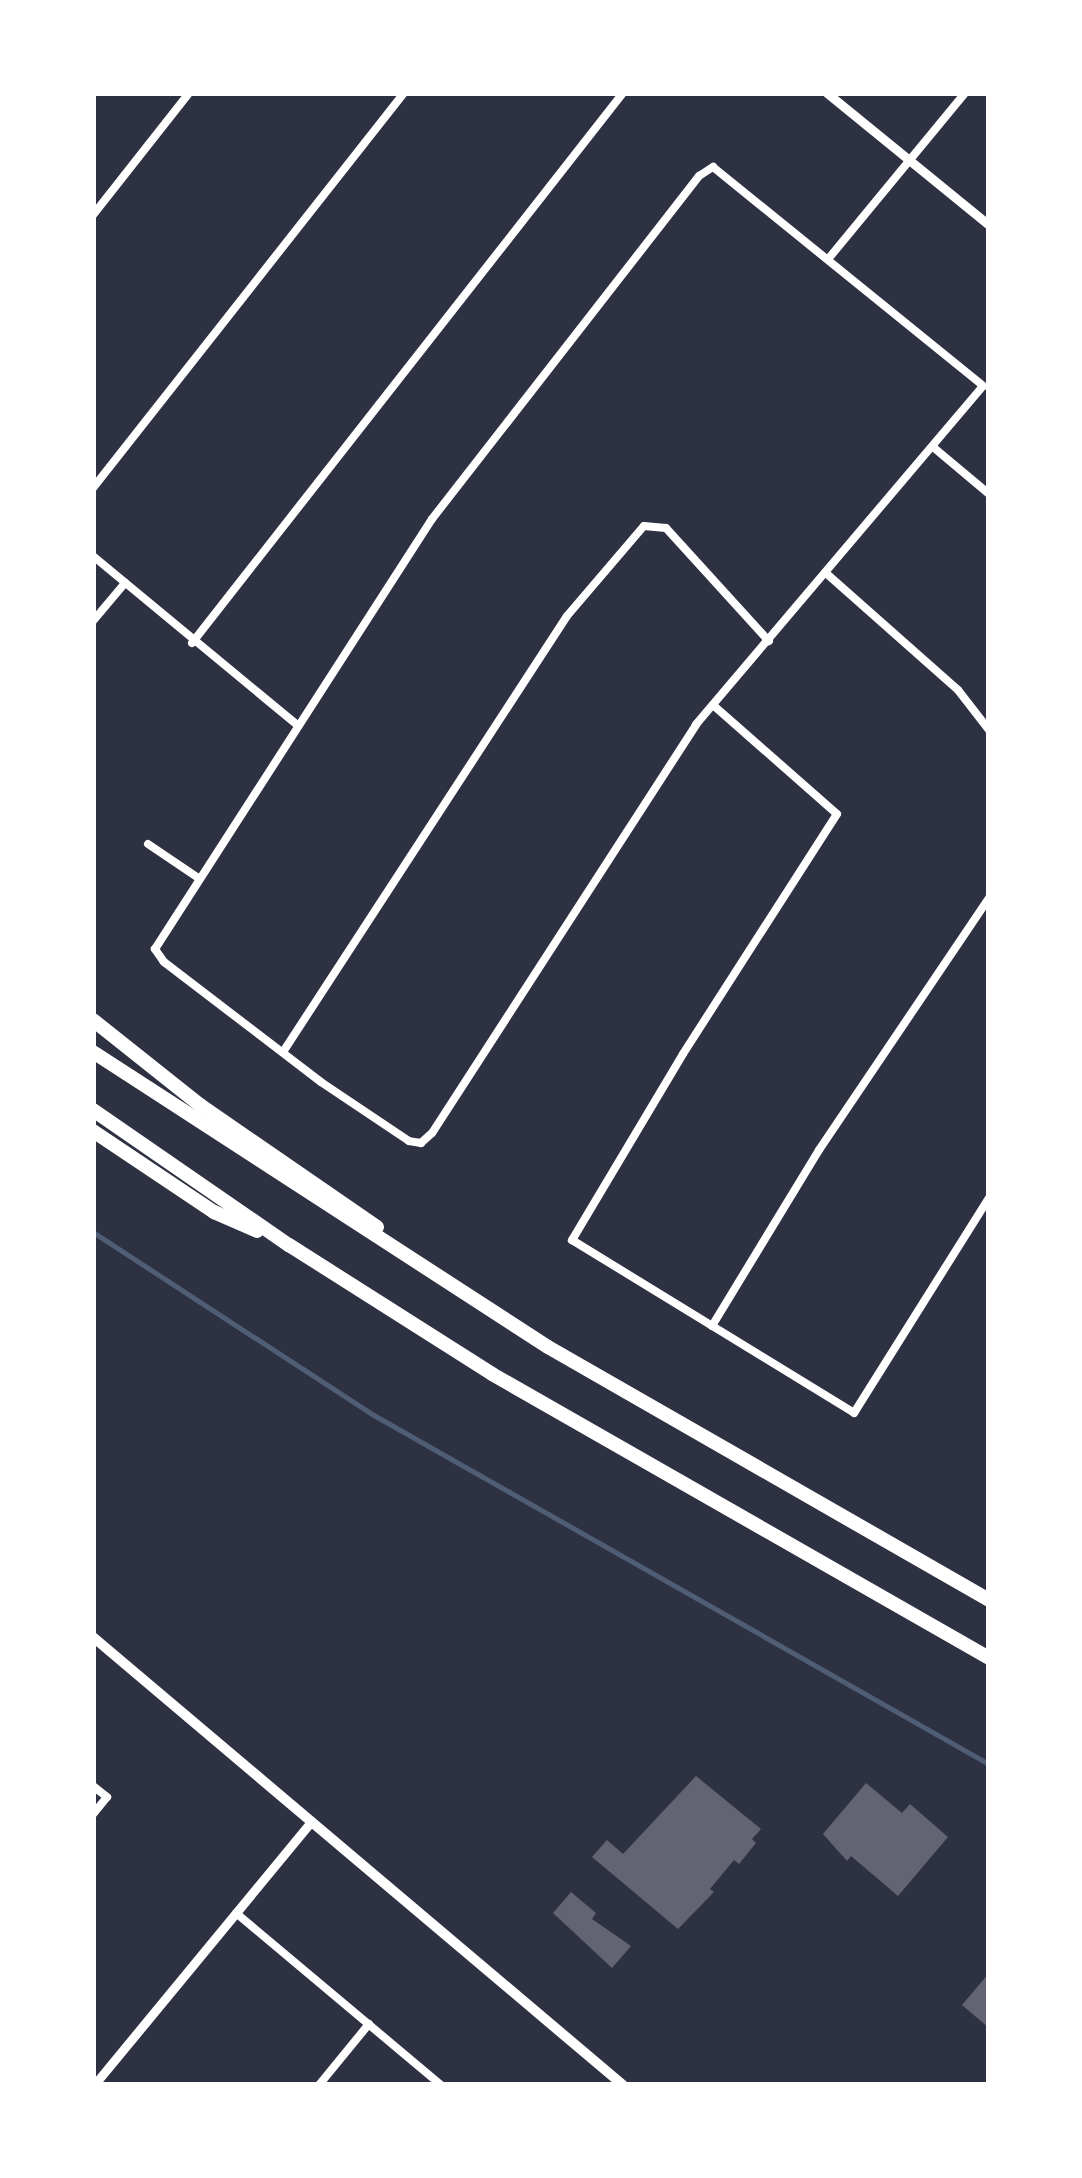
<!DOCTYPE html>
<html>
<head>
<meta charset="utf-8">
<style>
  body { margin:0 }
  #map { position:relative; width:1082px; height:2178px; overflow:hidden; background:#2d3142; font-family:Arial,sans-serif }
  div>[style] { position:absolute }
  .stream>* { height:4.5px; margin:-2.25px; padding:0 2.25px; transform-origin:2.25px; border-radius:2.25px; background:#4f5d75 }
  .building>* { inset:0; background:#626471 }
  .minor>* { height:8px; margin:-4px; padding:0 4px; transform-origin:4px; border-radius:4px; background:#fff }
  .tertiary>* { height:9px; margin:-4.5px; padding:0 4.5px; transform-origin:4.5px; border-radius:4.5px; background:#fff }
  .secondary>* { height:10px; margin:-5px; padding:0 5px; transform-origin:5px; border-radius:5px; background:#fff }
  .motorway>* { height:14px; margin:-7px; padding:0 7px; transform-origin:7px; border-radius:7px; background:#fff }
  span { translate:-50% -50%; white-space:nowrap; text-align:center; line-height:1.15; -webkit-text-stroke:10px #fff; paint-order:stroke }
  .frame { position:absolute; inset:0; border:96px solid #fff; pointer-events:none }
</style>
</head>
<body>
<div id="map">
  <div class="stream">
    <div style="left:93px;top:1232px;width:335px;rotate:33.1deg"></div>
    <div style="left:374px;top:1415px;width:707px;rotate:29.57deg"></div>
  </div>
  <div class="building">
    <div style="clip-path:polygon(696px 1776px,761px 1829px,752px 1839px,756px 1843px,739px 1864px,734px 1860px,710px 1889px,714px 1892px,678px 1929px,592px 1857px,607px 1840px,623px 1854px)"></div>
    <div style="clip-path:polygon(866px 1783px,902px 1813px,910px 1804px,948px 1837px,898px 1896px,851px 1856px,847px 1861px,823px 1834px)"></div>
    <div style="clip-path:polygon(571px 1892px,596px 1913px,592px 1919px,631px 1946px,612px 1968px,553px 1913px)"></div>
    <div style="clip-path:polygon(989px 1973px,989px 2028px,962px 2005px)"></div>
  </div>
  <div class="minor">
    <div style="left:713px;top:167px;width:348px;rotate:39deg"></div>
    <div style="left:983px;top:386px;width:444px;rotate:130.3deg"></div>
    <div style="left:696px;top:725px;width:486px;rotate:122.9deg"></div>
    <div style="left:432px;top:1133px;width:15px;rotate:138deg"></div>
    <div style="left:421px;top:1143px;width:12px;rotate:-171deg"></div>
    <div style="left:409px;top:1141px;width:106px;rotate:-146.2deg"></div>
    <div style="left:321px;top:1082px;width:198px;rotate:-142.6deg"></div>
    <div style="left:164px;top:962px;width:16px;rotate:-125deg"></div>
    <div style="left:155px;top:949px;width:511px;rotate:-57.21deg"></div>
    <div style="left:432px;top:519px;width:435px;rotate:-52.1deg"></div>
    <div style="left:699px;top:176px;width:17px;rotate:-33deg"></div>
    <div style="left:93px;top:215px;width:155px;rotate:-51.8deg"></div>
    <div style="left:829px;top:258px;width:214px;rotate:-50.5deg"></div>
    <div style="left:933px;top:447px;width:73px;rotate:40deg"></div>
    <div style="left:93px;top:488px;width:503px;rotate:-51.79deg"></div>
    <div style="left:93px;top:556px;width:265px;rotate:39.6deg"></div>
    <div style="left:827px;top:574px;width:175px;rotate:41.5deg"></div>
    <div style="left:958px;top:690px;width:51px;rotate:52.2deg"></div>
    <div style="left:93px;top:621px;width:50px;rotate:-49.9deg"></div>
    <div style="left:192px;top:643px;width:699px;rotate:-51.92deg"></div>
    <div style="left:713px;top:705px;width:165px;rotate:41.3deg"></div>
    <div style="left:837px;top:814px;width:285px;rotate:122.7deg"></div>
    <div style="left:683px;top:1054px;width:217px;rotate:120.8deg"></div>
    <div style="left:572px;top:1240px;width:331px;rotate:31.5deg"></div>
    <div style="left:854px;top:1413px;width:254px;rotate:-57.9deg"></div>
    <div style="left:148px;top:844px;width:59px;rotate:34deg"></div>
    <div style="left:283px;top:1052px;width:520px;rotate:-56.92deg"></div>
    <div style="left:567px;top:616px;width:118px;rotate:-49.5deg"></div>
    <div style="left:644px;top:526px;width:22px;rotate:5deg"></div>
    <div style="left:666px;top:528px;width:153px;rotate:47.7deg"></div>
    <div style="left:712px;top:1326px;width:206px;rotate:-58.7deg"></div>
    <div style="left:819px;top:1150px;width:304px;rotate:-56deg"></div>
    <div style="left:93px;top:1786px;width:18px;rotate:38deg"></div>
    <div style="left:107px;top:1797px;width:22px;rotate:129deg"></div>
    <div style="left:236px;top:1913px;width:268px;rotate:40deg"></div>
    <div style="left:319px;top:2085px;width:79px;rotate:-50.7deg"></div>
  </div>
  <div class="tertiary">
    <div style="left:827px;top:93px;width:209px;rotate:39.2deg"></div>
    <div style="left:94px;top:2085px;width:342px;rotate:-50.5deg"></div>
  </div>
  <div class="secondary">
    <div style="left:93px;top:1637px;width:694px;rotate:40.21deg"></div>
  </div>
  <div class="motorway">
    <div style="left:93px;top:1020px;width:137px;rotate:38.5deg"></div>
    <div style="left:200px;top:1105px;width:215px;rotate:34.6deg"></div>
    <div style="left:93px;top:1052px;width:542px;rotate:32.96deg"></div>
    <div style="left:548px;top:1347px;width:508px;rotate:29.84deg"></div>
    <div style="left:93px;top:1110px;width:238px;rotate:34.6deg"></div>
    <div style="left:289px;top:1245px;width:241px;rotate:32.4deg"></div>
    <div style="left:492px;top:1374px;width:572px;rotate:29.74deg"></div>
    <div style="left:93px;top:1131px;width:146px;rotate:33.8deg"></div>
    <div style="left:214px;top:1212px;width:47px;rotate:23.8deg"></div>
  </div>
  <div class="frame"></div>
</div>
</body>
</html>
